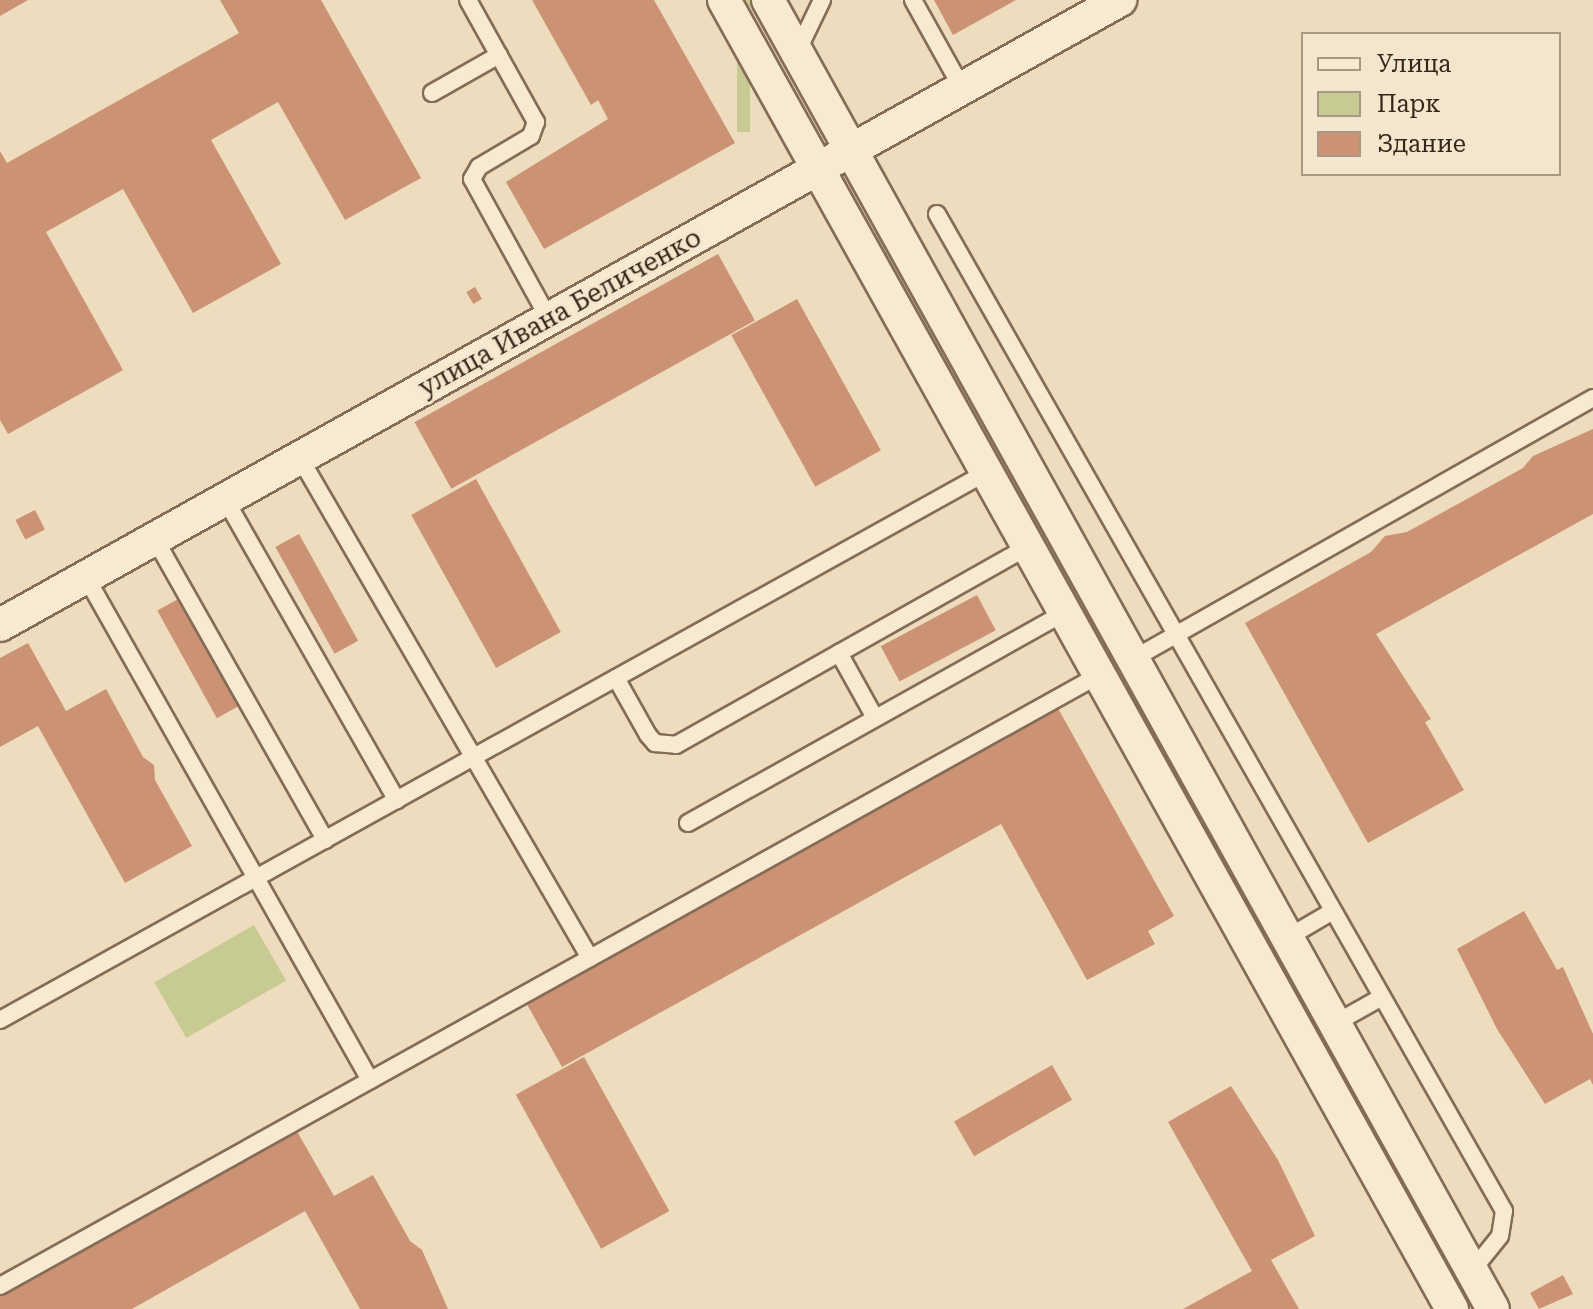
<!DOCTYPE html>
<html>
<head>
<meta charset="utf-8">
<style>
  body { margin:0 }
  #map { position:relative; width:1593px; height:1309px; overflow:hidden; background:#eddcbd; font-family:"Roboto Serif",serif }
  div>[style] { position:absolute }
  .green>* { inset:0; background:#c7ca92; transform-origin:0 0 }
  .building>* { inset:0; background:#cb9273; transform-origin:0 0 }
  .roads { filter:drop-shadow(2px 0 #846c57) drop-shadow(-2px 0 #846c57) drop-shadow(0 2px #846c57) drop-shadow(0 -2px #846c57) }
  .service>* { height:16px; margin:-8px; padding:0 8px; transform-origin:8px; border-radius:8px; background:#f8ead0 }
  .minor>* { height:32px; margin:-16px; padding:0 16px; transform-origin:16px; border-radius:16px; background:#f8ead0 }
  span { translate:-50% -50%; white-space:nowrap; text-align:center; line-height:1.15; -webkit-text-stroke:6px #f4e6cd; paint-order:stroke }
  .street-label { font-size:26px; color:#34261b }
  .legend { position:absolute; left:1301px; top:32px; width:260px; height:144px; box-sizing:border-box; background:#f4e6cd; border:2px solid #a79986; margin:0; padding:10px 14px; list-style:none; font-size:24px; color:#34261b }
  .legend li { display:flex; align-items:center; gap:16px; height:40px }
  .legend b { width:40px; border:2px solid #a79986 }
</style>
</head>
<body>
<div id="map">
  <div class="green">
    <div style="left:737px;top:0;width:13px;height:132px"></div>
    <div style="left:878px;top:231px;width:478px;height:10px;rotate:61deg"></div>
    <div style="left:1134px;top:694px;width:677px;height:10px;rotate:61deg"></div>
    <div style="left:254px;top:925px;width:64px;height:115px;rotate:60deg"></div>
  </div>
  <div class="building">
    <div style="clip-path:polygon(0 0,28px 0,0 16px)"></div>
    <div style="clip-path:polygon(220px 0,321px 0,421px 178px,345px 220px,278px 102px,211px 140px,281px 264px,193px 313px,123px 189px,46px 232px,123px 370px,8px 434px,0 420px,0 151px,7px 163px,239px 33px)"></div>
    <div style="clip-path:polygon(532px 0,654px 0,735px 143px,544px 249px,506px 182px,608px 119px,598px 100px,591px 105px)"></div>
    <div style="clip-path:polygon(934px 0,1016px 0,953px 35px)"></div>
    <div style="left:718px;top:254px;width:76px;height:347px;rotate:61deg"></div>
    <div style="left:475px;top:287px;width:14px;height:10px;rotate:60deg"></div>
    <div style="left:797px;top:299px;width:173px;height:75px;rotate:61deg"></div>
    <div style="clip-path:polygon(1593px 429px,1593px 514px,1376px 634px,1431px 719px,1425px 722px,1464px 790px,1368px 843px,1245px 623px,1371px 552px,1385px 536px,1407px 532px,1523px 468px,1533px 456px)"></div>
    <div style="left:476px;top:479px;width:175px;height:74px;rotate:61deg"></div>
    <div style="left:35px;top:510px;width:22px;height:22px;rotate:63deg"></div>
    <div style="left:299px;top:534px;width:122px;height:27px;rotate:61deg"></div>
    <div style="left:977px;top:595px;width:40px;height:109px;rotate:62deg"></div>
    <div style="left:180px;top:598px;width:123px;height:26px;rotate:61deg"></div>
    <div style="clip-path:polygon(28px 643px,66px 711px,106px 689px,143px 757px,154px 765px,155px 780px,192px 846px,125px 883px,38px 726px,0 747px,0 658px)"></div>
    <div style="clip-path:polygon(1055px 703px,1174px 916px,1148px 931px,1155px 944px,1087px 980px,1001px 824px,562px 1067px,524px 999px)"></div>
    <div style="clip-path:polygon(1524px 911px,1557px 970px,1563px 967px,1593px 1034px,1593px 1085px,1590px 1079px,1545px 1104px,1497px 1029px,1457px 949px)"></div>
    <div style="left:584px;top:1057px;width:176px;height:78px;rotate:61deg"></div>
    <div style="left:1052px;top:1065px;width:40px;height:113px;rotate:60deg"></div>
    <div style="clip-path:polygon(1231px 1086px,1278px 1160px,1315px 1236px,1271px 1260px,1299px 1309px,1183px 1309px,1252px 1271px,1168px 1122px)"></div>
    <div style="clip-path:polygon(295px 1128px,334px 1196px,373px 1175px,410px 1241px,422px 1250px,448px 1309px,360px 1309px,305px 1211px,132px 1309px,0 1309px,0 1294px)"></div>
    <div style="clip-path:polygon(1563px 1275px,1573px 1294px,1539px 1309px,1530px 1293px)"></div>
  </div>
  <div class="roads">
    <div class="service">
      <div style="left:468px;top:0;width:140px;rotate:60.9deg"></div>
      <div style="left:536px;top:122px;width:15px;rotate:110deg"></div>
      <div style="left:531px;top:136px;width:61px;rotate:149.2deg"></div>
      <div style="left:479px;top:167px;width:14px;rotate:120deg"></div>
      <div style="left:472px;top:179px;width:160px;rotate:61.2deg"></div>
      <div style="left:913px;top:0;width:101px;rotate:60.9deg"></div>
      <div style="left:797px;top:52px;width:58px;rotate:-64.3deg"></div>
      <div style="left:432px;top:93px;width:77px;rotate:-29.6deg"></div>
      <div style="left:937px;top:214px;width:1147px;rotate:60.37deg"></div>
      <div style="left:1504px;top:1211px;width:25px;rotate:99deg"></div>
      <div style="left:1500px;top:1236px;width:45px;rotate:128.7deg"></div>
      <div style="left:300px;top:458px;width:578px;rotate:59.89deg"></div>
      <div style="left:225px;top:499px;width:347px;rotate:60.3deg"></div>
      <div style="left:155px;top:539px;width:346px;rotate:60.5deg"></div>
      <div style="left:86px;top:577px;width:578px;rotate:60.55deg"></div>
      <div style="left:839px;top:653px;width:74px;rotate:61deg"></div>
      <div style="left:1133px;top:659px;width:529px;rotate:-29.57deg"></div>
      <div style="left:616px;top:678px;width:65px;rotate:60.7deg"></div>
      <div style="left:648px;top:735px;width:11px;rotate:49deg"></div>
      <div style="left:655px;top:743px;width:21px;rotate:5deg"></div>
      <div style="left:676px;top:745px;width:405px;rotate:-29.4deg"></div>
      <div style="left:688px;top:823px;width:433px;rotate:-29.2deg"></div>
      <div style="left:1287px;top:938px;width:53px;rotate:-30.4deg"></div>
      <div style="left:0;top:1020px;width:1129px;rotate:-29.04deg"></div>
      <div style="left:1334px;top:1024px;width:55px;rotate:-29.4deg"></div>
      <div style="left:0;top:1286px;width:1260px;rotate:-29.07deg"></div>
    </div>
    <div class="minor">
      <div style="left:724px;top:0;width:1498px;rotate:60.92deg"></div>
      <div style="left:768px;top:0;width:1496px;rotate:61.02deg"></div>
      <div style="left:0;top:625px;width:1283px;rotate:-29.16deg"></div>
    </div>
  </div>
  <div class="street-label">
    <span style="left:560px;top:313px;rotate:-29deg">улица Ивана Беличенко</span>
  </div>
  <ul class="legend">
  <li><b style="height:10px;background:#f8ead0"></b>Улица</li>
  <li><b style="height:22px;background:#c7ca92"></b>Парк</li>
  <li><b style="height:22px;background:#cb9273"></b>Здание</li>
  </ul>
</div>
</body>
</html>
